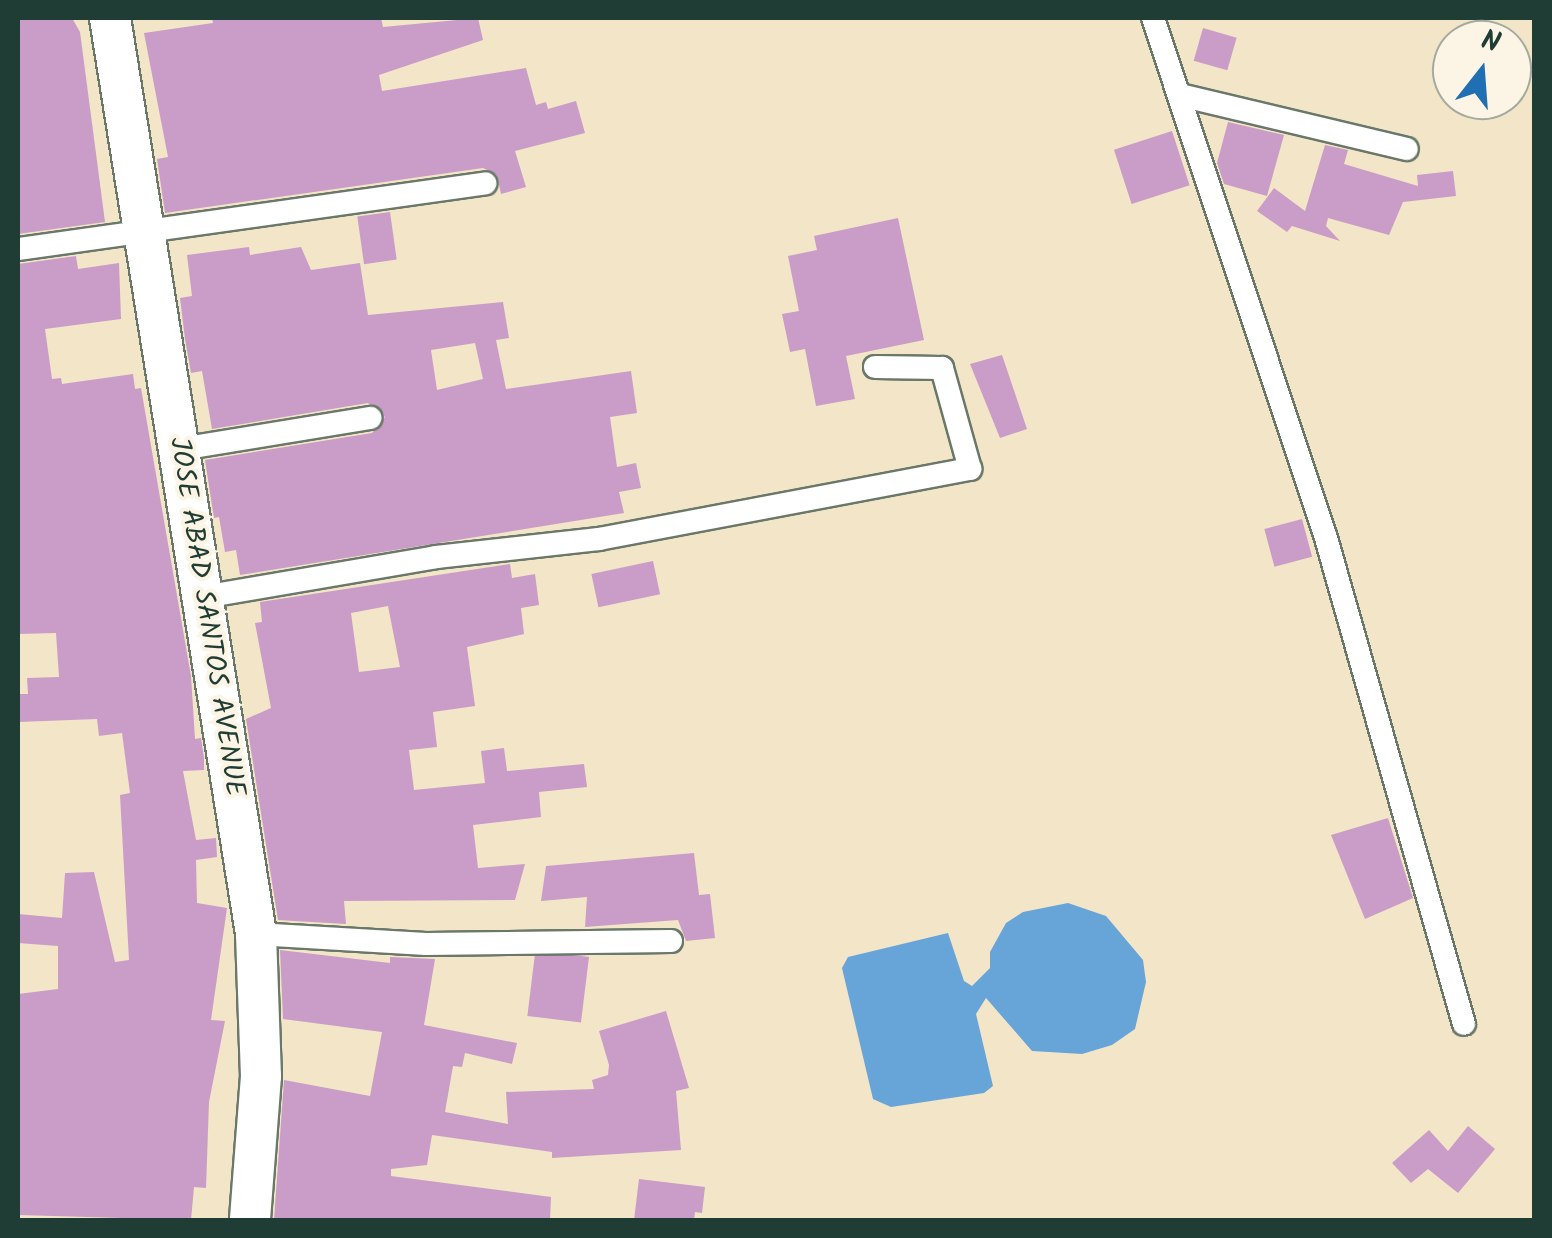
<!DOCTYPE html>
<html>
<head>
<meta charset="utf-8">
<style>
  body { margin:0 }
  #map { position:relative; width:1552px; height:1238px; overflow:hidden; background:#f3e5c8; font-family:Kalam,sans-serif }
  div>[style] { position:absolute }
  .water>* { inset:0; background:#67a4d8 }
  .building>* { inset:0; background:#c99dc7; transform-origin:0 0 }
  .roads { filter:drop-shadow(2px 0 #697868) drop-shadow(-2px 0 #697868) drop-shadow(0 2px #697868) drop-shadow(0 -2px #697868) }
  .street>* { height:22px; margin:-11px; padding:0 11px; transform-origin:11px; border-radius:11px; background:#fff }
  .highway>* { height:40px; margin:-20px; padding:0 20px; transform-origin:20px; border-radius:20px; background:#fff }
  span { translate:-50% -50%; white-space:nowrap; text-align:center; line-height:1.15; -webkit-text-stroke:8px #fcf5e5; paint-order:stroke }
  .street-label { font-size:28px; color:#1f3d34 }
  .frame { position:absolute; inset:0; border:20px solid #1f3d34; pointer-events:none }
  .north { position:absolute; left:1432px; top:20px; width:100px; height:100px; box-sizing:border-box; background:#fcf5e5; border:2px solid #a4ab9e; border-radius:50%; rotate:17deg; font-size:28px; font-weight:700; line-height:40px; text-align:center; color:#1f3d34 }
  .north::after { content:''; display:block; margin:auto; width:35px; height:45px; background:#1f6fb2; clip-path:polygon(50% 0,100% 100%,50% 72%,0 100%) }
</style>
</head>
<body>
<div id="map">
  <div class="water">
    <div style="clip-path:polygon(1068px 903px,1106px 916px,1143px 960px,1146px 982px,1135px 1029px,1112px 1045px,1082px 1054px,1032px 1051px,986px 998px,976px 1014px,993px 1086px,984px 1093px,891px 1107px,873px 1099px,842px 968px,848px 957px,948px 933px,964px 981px,972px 986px,990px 968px,990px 952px,1006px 923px,1023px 912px)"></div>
  </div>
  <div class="building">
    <div style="clip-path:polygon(18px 18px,72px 18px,80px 32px,105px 222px,18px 234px)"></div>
    <div style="clip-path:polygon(212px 18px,381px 18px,383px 27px,478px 18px,483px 40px,379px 75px,382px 91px,526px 68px,536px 105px,546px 102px,548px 109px,576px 101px,585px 133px,515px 151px,526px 187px,501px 194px,497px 175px,483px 168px,165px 213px,157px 159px,168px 157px,144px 33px,213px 23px)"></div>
    <div style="left:1203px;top:28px;width:35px;height:34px;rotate:16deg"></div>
    <div style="clip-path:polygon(1228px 122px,1284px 135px,1267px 196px,1224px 184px,1217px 163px)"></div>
    <div style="left:1172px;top:131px;width:57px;height:61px;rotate:72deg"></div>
    <div style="clip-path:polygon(1325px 145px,1348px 150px,1344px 164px,1418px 186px,1417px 175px,1453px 171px,1456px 196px,1403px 202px,1389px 235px,1328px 218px,1326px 226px,1340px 241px,1292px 226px,1287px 232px,1257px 211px,1274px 188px,1305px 211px)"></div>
    <div style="left:390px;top:212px;width:48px;height:33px;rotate:82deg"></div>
    <div style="clip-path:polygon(898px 218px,924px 340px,846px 356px,855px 399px,816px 406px,805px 349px,790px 352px,782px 314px,799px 311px,788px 256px,817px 250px,814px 236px)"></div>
    <div style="clip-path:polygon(evenodd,249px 247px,250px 255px,301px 247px,311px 270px,360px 263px,368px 315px,503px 302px,509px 338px,496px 340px,506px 389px,631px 371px,637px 413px,610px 417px,617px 467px,636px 463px,641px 488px,619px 492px,624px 513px,240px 575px,236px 550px,225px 552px,219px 517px,214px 518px,205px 460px,372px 433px,385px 417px,368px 403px,212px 429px,202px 371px,191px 373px,185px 339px,180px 298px,192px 296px,187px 255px,249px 247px,475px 343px,483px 379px,437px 390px,431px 350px,475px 343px)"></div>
    <div style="clip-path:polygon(76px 256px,78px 269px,119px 263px,121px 319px,45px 329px,52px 379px,61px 378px,62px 384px,133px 374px,135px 389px,141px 388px,191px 676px,195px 739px,201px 738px,204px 758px,204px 770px,183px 771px,196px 840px,216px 838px,217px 857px,196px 860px,197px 903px,227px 908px,211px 1020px,225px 1021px,209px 1102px,206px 1188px,194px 1187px,191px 1220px,18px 1215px,18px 994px,58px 989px,58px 946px,18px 943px,18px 914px,62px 918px,65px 873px,94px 872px,115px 962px,129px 960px,120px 795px,130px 793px,122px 733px,99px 736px,97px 719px,18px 722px,18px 694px,28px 694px,27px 678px,59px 677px,56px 633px,18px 634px,18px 264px)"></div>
    <div style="clip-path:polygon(1002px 355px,1027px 429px,1000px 438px,970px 364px)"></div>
    <div style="left:1302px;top:519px;width:39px;height:39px;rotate:75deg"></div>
    <div style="left:653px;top:561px;width:34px;height:63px;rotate:78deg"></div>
    <div style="clip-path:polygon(evenodd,510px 564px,512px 578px,535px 574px,539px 605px,521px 608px,524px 634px,467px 647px,475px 706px,433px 712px,437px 747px,409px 750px,414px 790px,485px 783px,481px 751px,504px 748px,507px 771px,584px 764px,587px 787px,539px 792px,541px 817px,473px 825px,478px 868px,525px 864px,515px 900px,344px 901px,346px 924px,278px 920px,246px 719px,271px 708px,255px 623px,262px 622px,260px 602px,510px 564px,388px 606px,400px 667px,359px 672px,351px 613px,388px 606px)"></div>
    <div style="clip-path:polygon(1388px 818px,1413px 898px,1365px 919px,1331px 835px)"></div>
    <div style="clip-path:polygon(694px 853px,699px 895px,710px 894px,715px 938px,686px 941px,678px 920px,585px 927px,587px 897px,541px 901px,546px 866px)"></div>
    <div style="clip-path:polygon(280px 950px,390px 963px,390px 957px,435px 959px,424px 1025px,517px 1043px,512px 1064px,465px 1053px,462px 1067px,453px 1066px,445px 1112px,508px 1124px,506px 1092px,594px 1089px,592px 1080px,608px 1075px,609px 1065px,599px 1031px,666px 1011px,689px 1088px,676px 1091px,681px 1150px,552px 1158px,552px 1152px,432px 1135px,427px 1165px,391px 1169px,391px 1176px,551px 1197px,550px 1220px,274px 1220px,284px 1080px,370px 1096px,382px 1032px,283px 1019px)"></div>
    <div style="left:589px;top:957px;width:66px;height:54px;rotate:97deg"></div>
    <div style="clip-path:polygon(1468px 1126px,1495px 1149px,1458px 1193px,1428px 1169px,1411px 1183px,1392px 1163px,1429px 1130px,1448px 1151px)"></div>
    <div style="clip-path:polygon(639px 1179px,705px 1187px,702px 1213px,695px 1212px,694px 1220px,634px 1220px)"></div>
  </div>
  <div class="roads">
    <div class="street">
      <div style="left:1153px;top:18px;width:548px;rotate:71.6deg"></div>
      <div style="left:1326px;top:538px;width:505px;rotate:74.15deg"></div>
      <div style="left:1180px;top:95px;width:233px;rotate:13.4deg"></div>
      <div style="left:18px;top:249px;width:472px;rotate:-8deg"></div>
      <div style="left:180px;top:449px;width:193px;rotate:-9.3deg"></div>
      <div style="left:203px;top:597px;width:236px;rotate:-9.7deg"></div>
      <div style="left:436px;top:557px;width:164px;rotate:-6.3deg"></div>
      <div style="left:599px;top:539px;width:378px;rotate:-10.7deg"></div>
      <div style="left:970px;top:469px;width:105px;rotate:-105.5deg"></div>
      <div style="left:942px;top:368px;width:67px;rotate:-179.1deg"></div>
      <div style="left:256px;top:934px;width:170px;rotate:3.4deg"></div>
      <div style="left:426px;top:944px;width:245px;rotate:-0.7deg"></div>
    </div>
    <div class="highway">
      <div style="left:110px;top:18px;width:928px;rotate:80.94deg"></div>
      <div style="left:256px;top:934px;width:142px;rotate:88deg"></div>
      <div style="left:261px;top:1076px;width:144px;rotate:94.4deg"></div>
    </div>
  </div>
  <div class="street-label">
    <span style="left:206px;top:617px;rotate:81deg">JOSE ABAD SANTOS AVENUE</span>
  </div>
  <div class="frame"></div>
  <div class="north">N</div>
</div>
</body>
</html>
